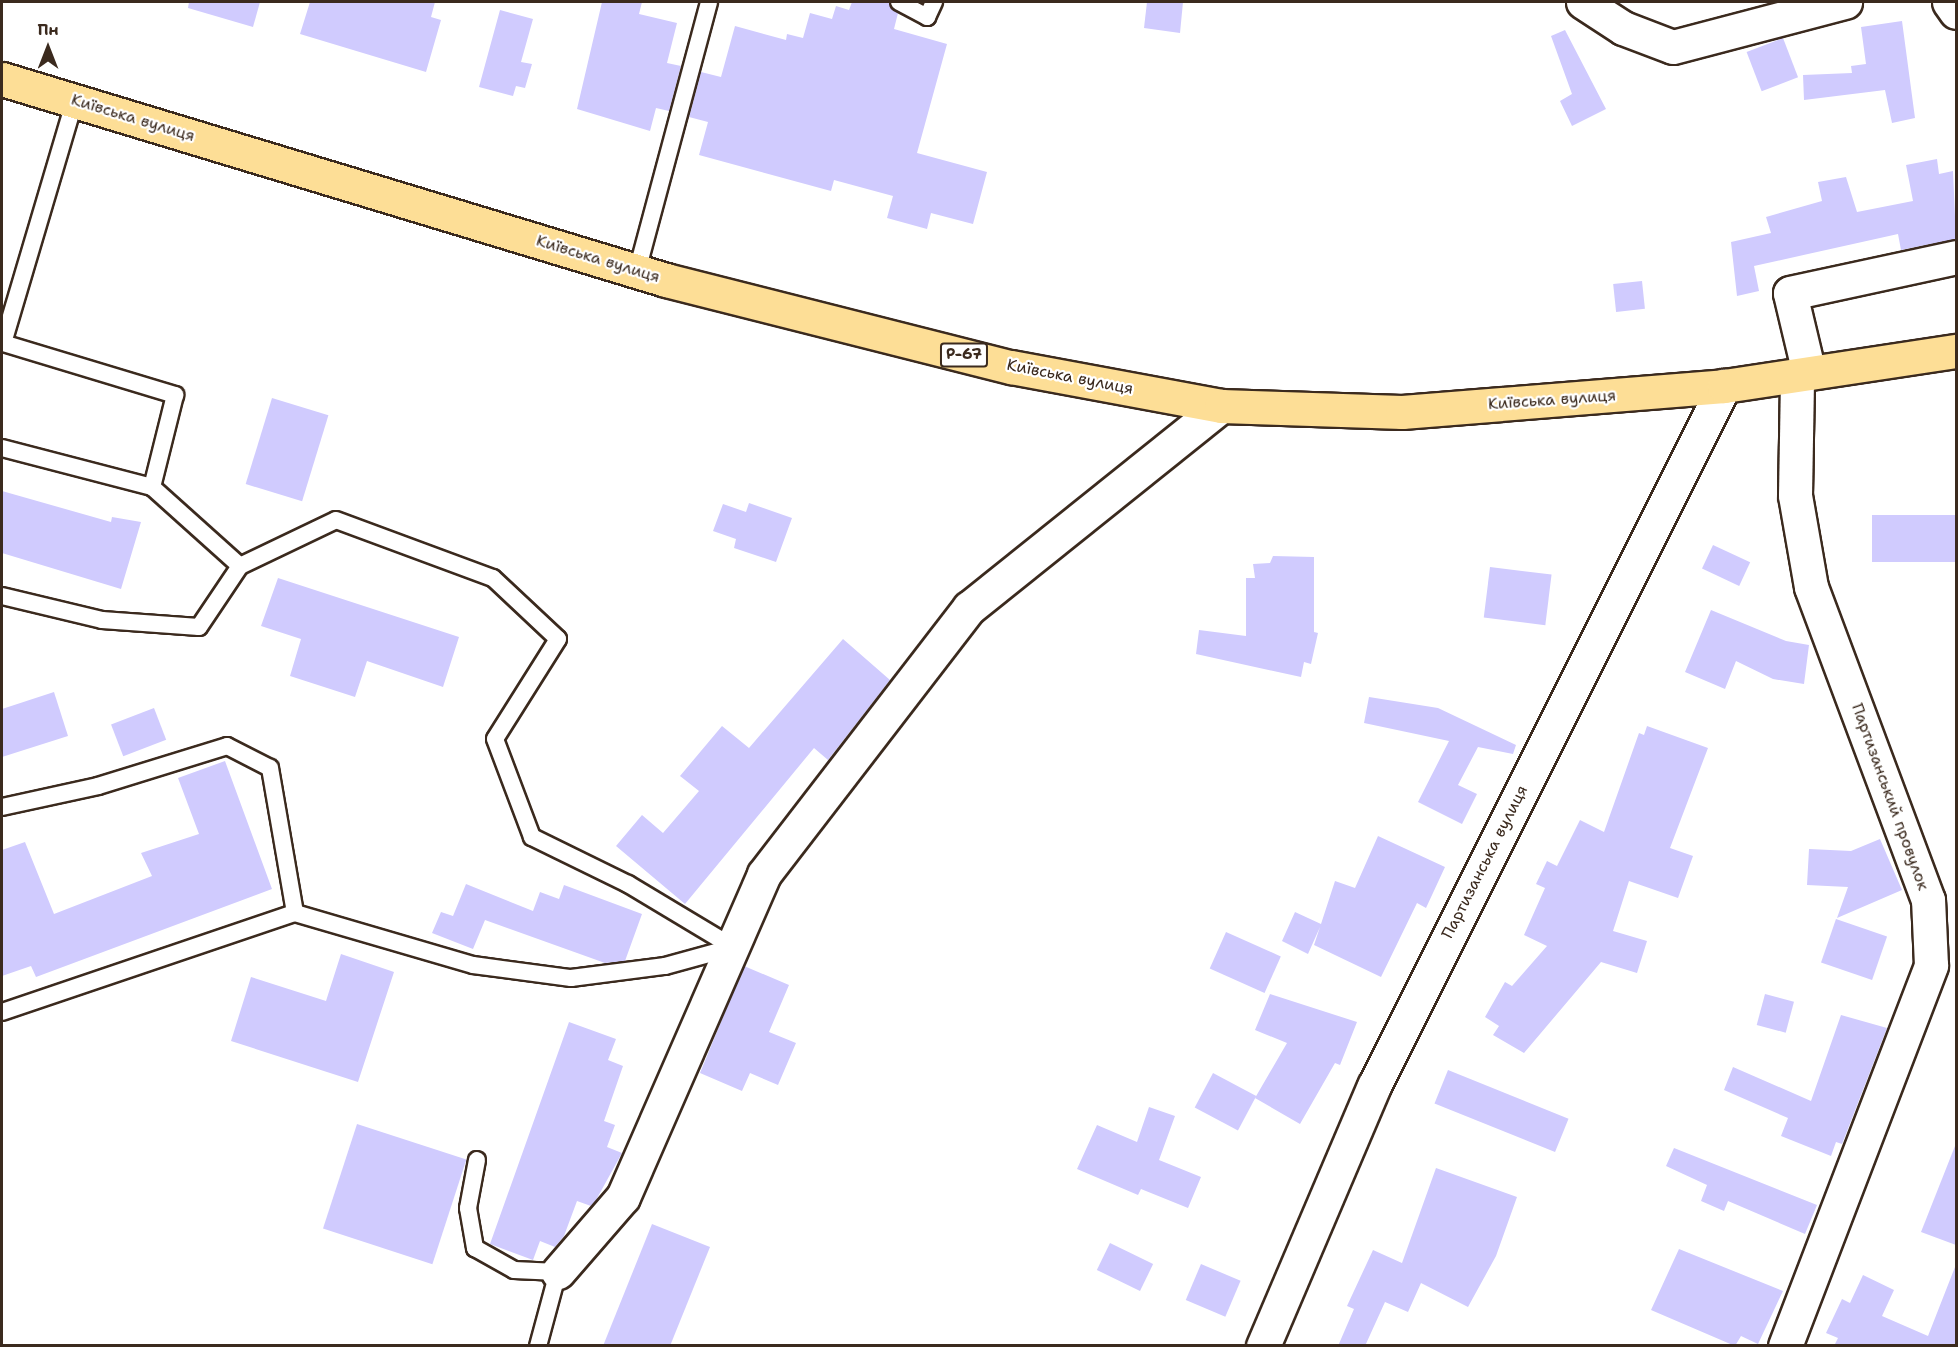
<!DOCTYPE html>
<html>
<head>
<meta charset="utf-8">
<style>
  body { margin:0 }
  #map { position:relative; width:1958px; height:1347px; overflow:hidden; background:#fff; font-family:"Shantell Sans",sans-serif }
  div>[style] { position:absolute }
  .building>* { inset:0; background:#d0cbfe; transform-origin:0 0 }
  .roads { filter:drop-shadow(2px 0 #3b2a1e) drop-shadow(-2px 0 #3b2a1e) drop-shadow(0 2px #3b2a1e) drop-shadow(0 -2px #3b2a1e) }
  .lane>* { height:16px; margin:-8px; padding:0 8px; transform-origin:8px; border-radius:8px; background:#fff }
  .street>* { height:33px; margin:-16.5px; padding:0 16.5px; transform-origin:16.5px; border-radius:16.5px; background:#fff }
  .primary>* { height:33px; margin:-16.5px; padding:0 16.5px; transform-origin:16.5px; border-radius:16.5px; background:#fdde96 }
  span { translate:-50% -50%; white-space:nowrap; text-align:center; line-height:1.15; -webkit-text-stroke:4.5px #fff; paint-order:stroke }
  .shield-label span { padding:2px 4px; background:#fff; border:2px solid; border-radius:4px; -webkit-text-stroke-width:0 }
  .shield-label { font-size:15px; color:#3b2a1e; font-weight:700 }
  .street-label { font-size:16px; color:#3b2a1e }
  .frame { position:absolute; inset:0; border:3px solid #3b2a1e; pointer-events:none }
  .north { position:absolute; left:18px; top:18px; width:60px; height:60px; -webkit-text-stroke:4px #fff; paint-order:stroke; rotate:0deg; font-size:16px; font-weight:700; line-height:24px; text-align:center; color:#3b2a1e }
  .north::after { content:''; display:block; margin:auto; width:21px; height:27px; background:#3b2a1e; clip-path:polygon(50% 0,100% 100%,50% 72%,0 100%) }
</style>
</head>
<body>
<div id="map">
  <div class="building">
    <div style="clip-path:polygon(189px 2px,260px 2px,253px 27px,188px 8px)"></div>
    <div style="clip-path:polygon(310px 2px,435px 2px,431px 17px,441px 20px,426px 72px,300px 34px)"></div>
    <div style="clip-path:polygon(602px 2px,642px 2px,639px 14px,677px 23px,667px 63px,681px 66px,669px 111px,656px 108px,650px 131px,577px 109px)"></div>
    <div style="clip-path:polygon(852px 2px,889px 2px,898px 13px,894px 29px,947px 44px,917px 153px,987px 172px,973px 224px,931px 213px,927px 229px,887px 218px,893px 196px,834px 180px,831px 191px,699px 155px,708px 122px,689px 117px,701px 72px,721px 77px,735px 26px,786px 40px,787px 34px,803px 38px,810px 13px,832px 19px,836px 6px,849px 10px)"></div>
    <div style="clip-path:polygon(1147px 2px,1183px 2px,1180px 33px,1144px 28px)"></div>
    <div style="clip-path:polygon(500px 10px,533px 19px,521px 62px,532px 64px,525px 88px,516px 86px,513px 96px,479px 87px)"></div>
    <div style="clip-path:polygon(1902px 21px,1915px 118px,1892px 123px,1885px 90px,1804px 100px,1803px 75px,1852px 73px,1851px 66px,1866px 64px,1861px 27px)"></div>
    <div style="clip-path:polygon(1565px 30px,1606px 109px,1572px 126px,1560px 101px,1572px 94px,1551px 36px)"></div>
    <div style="left:1783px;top:38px;width:42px;height:39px;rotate:69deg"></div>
    <div style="clip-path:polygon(1937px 159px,1939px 174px,1953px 171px,1956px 239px,1901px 250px,1898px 234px,1754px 266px,1759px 291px,1737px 296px,1731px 242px,1771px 233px,1766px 217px,1822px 201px,1818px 182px,1846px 177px,1857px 212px,1913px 201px,1906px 165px)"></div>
    <div style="left:1642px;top:281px;width:28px;height:29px;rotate:84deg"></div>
    <div style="left:272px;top:398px;width:59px;height:90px;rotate:17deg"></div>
    <div style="clip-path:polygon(2px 491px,111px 522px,112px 517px,141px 522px,121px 589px,2px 553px)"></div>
    <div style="clip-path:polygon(749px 503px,792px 518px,776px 562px,734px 548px,736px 539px,713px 531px,723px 504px,746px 512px)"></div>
    <div style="left:1956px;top:515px;width:47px;height:84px;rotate:90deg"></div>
    <div style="left:1713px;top:545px;width:41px;height:26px;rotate:25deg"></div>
    <div style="clip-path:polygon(1273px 556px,1314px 557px,1314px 632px,1318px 633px,1311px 664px,1304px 662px,1301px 677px,1196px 654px,1199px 630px,1246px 636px,1246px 578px,1255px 578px,1253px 564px,1270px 563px)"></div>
    <div style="left:1490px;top:567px;width:62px;height:51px;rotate:7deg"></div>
    <div style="clip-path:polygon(278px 578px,459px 637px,443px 687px,367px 661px,355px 697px,290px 676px,301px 639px,261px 626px)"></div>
    <div style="clip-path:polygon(1711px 610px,1786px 641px,1809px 645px,1804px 684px,1773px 679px,1736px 661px,1725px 689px,1685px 672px)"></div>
    <div style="clip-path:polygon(843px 639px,890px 680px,828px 760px,814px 748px,685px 904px,616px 846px,642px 815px,663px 833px,699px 791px,680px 776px,722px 726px,749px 748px)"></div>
    <div style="clip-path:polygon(54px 692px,68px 736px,2px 757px,2px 709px)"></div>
    <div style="clip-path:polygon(1369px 697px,1438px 708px,1516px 745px,1513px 754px,1478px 747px,1458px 785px,1477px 794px,1462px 824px,1418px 802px,1449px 741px,1364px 723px)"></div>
    <div style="left:154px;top:708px;width:34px;height:46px;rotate:69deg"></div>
    <div style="clip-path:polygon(1647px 726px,1708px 748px,1670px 848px,1693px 856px,1678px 898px,1629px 881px,1613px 931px,1647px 941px,1637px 973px,1601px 962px,1524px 1053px,1493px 1035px,1499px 1026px,1485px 1017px,1505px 982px,1512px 986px,1547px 946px,1524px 935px,1545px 888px,1536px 884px,1547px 861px,1557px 866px,1580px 820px,1604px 832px,1639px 733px,1644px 735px)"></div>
    <div style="clip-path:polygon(225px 761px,272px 889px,36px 977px,31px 966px,2px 976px,2px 850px,25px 842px,54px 914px,152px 876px,141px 853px,199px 834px,178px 778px)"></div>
    <div style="clip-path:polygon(1378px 836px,1445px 867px,1426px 908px,1417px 903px,1381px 977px,1314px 945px,1320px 927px,1308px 954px,1282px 941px,1295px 912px,1321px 924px,1335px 881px,1355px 888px)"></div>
    <div style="clip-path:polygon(1880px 839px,1902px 890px,1837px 918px,1848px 887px,1807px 885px,1809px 849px,1851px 851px)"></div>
    <div style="clip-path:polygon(466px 884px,533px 911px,540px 892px,559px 899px,564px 885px,642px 914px,625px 961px,605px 963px,485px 920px,473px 949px,432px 933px,441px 912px,453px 916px)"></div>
    <div style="left:1836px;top:919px;width:54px;height:46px;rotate:19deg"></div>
    <div style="left:1226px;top:932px;width:60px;height:40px;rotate:24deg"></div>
    <div style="clip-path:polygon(341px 954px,394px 972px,358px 1082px,231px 1041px,251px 977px,326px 1001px)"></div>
    <div style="clip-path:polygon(744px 966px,789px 985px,769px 1032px,796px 1043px,778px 1085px,750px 1073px,742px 1091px,700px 1073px)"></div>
    <div style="clip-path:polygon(1270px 994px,1357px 1022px,1340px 1065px,1335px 1063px,1300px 1124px,1255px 1098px,1287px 1043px,1255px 1030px)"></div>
    <div style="left:1765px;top:994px;width:30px;height:32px;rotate:15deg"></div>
    <div style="clip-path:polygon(1841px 1015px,1887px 1028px,1842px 1144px,1836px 1142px,1831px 1156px,1781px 1136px,1788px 1118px,1724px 1090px,1733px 1067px,1811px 1101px)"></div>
    <div style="clip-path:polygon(569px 1022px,616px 1039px,608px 1060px,623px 1066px,604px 1121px,615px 1125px,607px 1147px,622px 1153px,596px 1200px,591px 1206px,577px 1201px,564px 1236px,555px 1247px,540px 1241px,533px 1260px,490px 1244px)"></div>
    <div style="left:1448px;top:1070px;width:130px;height:36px;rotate:22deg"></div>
    <div style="left:1213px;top:1073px;width:49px;height:39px;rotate:28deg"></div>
    <div style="clip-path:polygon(1149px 1107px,1175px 1116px,1159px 1160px,1201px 1177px,1188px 1208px,1141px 1189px,1138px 1195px,1077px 1169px,1097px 1125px,1137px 1142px)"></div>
    <div style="left:357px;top:1124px;width:115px;height:110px;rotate:18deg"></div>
    <div style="clip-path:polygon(1955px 1146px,1956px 1146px,1956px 1245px,1921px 1232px)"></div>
    <div style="clip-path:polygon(1674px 1148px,1817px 1205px,1805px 1234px,1728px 1201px,1724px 1211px,1701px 1201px,1707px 1185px,1666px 1166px)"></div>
    <div style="clip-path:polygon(1436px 1168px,1517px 1197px,1496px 1256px,1468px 1307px,1421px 1283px,1408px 1312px,1385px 1302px,1365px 1346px,1338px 1346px,1354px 1309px,1347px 1306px,1373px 1250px,1402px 1263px)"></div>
    <div style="clip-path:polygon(652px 1224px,710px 1247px,670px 1346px,603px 1346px)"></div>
    <div style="left:1110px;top:1243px;width:48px;height:30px;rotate:26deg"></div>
    <div style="clip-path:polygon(1679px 1249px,1783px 1291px,1758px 1344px,1741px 1336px,1735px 1346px,1651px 1310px)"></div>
    <div style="left:1201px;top:1264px;width:43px;height:39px;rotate:23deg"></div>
    <div style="clip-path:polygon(1955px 1267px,1956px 1346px,1834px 1346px,1838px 1338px,1826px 1333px,1842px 1299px,1850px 1303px,1863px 1275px,1894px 1290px,1882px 1316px,1928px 1336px)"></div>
  </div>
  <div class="roads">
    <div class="lane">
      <div style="left:899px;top:2px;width:32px;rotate:28deg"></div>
      <div style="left:927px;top:17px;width:17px;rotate:-65deg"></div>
      <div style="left:75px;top:100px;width:253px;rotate:106.5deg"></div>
      <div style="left:3px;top:343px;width:180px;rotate:16.8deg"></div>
      <div style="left:175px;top:395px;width:95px;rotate:104deg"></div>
      <div style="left:637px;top:271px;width:278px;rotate:-75deg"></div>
      <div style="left:2px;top:448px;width:155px;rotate:14.6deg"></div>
      <div style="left:152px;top:487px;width:118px;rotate:41.9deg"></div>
      <div style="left:2px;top:596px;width:103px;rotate:13.5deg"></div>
      <div style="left:102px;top:620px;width:97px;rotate:4.1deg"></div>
      <div style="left:199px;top:627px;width:73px;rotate:-56.1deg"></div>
      <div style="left:240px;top:566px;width:106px;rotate:-25.6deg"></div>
      <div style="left:336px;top:520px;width:167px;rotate:20.3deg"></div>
      <div style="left:493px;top:578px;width:89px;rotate:43.2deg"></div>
      <div style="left:558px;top:639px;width:118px;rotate:122.2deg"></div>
      <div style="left:495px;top:739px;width:105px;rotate:69.3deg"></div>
      <div style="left:532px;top:837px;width:107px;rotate:26.1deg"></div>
      <div style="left:628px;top:884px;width:122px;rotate:31deg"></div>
      <div style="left:2px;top:807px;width:98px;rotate:-12.3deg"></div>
      <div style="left:98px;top:786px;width:135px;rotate:-17.2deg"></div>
      <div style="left:227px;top:746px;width:48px;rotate:27.1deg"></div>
      <div style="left:270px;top:768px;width:147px;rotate:80.2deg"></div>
      <div style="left:2px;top:1012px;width:309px;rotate:-18.7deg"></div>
      <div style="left:295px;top:913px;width:185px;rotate:16.3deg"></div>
      <div style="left:473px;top:965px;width:99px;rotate:7.6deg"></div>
      <div style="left:571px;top:978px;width:95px;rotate:-7.3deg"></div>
      <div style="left:665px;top:966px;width:68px;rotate:-15.3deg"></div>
      <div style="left:477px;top:1160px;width:49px;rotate:100.6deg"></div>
      <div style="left:468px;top:1208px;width:41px;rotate:80.1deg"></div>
      <div style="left:475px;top:1248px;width:45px;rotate:29.4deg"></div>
      <div style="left:514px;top:1270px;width:44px;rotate:2.6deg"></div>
      <div style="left:558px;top:1272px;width:77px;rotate:105.1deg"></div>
    </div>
    <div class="street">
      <div style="left:1583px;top:2px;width:48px;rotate:33deg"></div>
      <div style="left:1623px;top:28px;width:53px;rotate:20.8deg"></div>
      <div style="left:1673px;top:47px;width:178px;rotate:-14.7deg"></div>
      <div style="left:1949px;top:2px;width:12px;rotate:55deg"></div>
      <div style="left:1809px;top:373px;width:82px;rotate:-103.4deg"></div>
      <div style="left:1790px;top:293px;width:170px;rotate:-12.2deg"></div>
      <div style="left:558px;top:1272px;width:99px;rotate:-49.1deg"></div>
      <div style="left:623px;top:1197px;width:352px;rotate:-66.4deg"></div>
      <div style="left:764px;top:874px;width:336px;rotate:-52.4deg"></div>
      <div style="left:969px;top:608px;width:323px;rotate:-38.7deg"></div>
      <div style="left:1263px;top:1346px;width:283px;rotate:-66.9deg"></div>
      <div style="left:1374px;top:1086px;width:783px;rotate:-63.43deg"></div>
      <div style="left:1785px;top:1346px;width:408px;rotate:-69deg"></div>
      <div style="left:1931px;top:965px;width:65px;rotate:-92.6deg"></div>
      <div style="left:1928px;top:900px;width:334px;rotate:-110.5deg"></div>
      <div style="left:1811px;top:587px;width:93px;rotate:-99.9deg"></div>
      <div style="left:1795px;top:495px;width:120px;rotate:-89deg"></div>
    </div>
    <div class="primary">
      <div style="left:2px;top:79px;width:694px;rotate:16.84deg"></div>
      <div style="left:666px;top:280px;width:356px;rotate:14.2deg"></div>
      <div style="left:1011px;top:367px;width:214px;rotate:10.5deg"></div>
      <div style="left:1221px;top:406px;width:181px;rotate:1.9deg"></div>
      <div style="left:1402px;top:412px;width:323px;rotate:-4.6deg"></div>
      <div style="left:1724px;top:386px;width:235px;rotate:-8.6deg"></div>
    </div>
  </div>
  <div class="shield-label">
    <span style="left:964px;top:355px">Р-67</span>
  </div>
  <div class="street-label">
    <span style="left:133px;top:118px;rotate:17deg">Київська вулиця</span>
    <span style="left:598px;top:259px;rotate:17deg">Київська вулиця</span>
    <span style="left:1070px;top:377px;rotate:11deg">Київська вулиця</span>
    <span style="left:1552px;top:400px;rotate:-4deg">Київська вулиця</span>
    <span style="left:1890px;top:797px;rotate:70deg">Партизанський провулок</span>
    <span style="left:1485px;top:862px;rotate:-63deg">Партизанська вулиця</span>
  </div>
  <div class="frame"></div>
  <div class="north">Пн</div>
</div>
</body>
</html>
